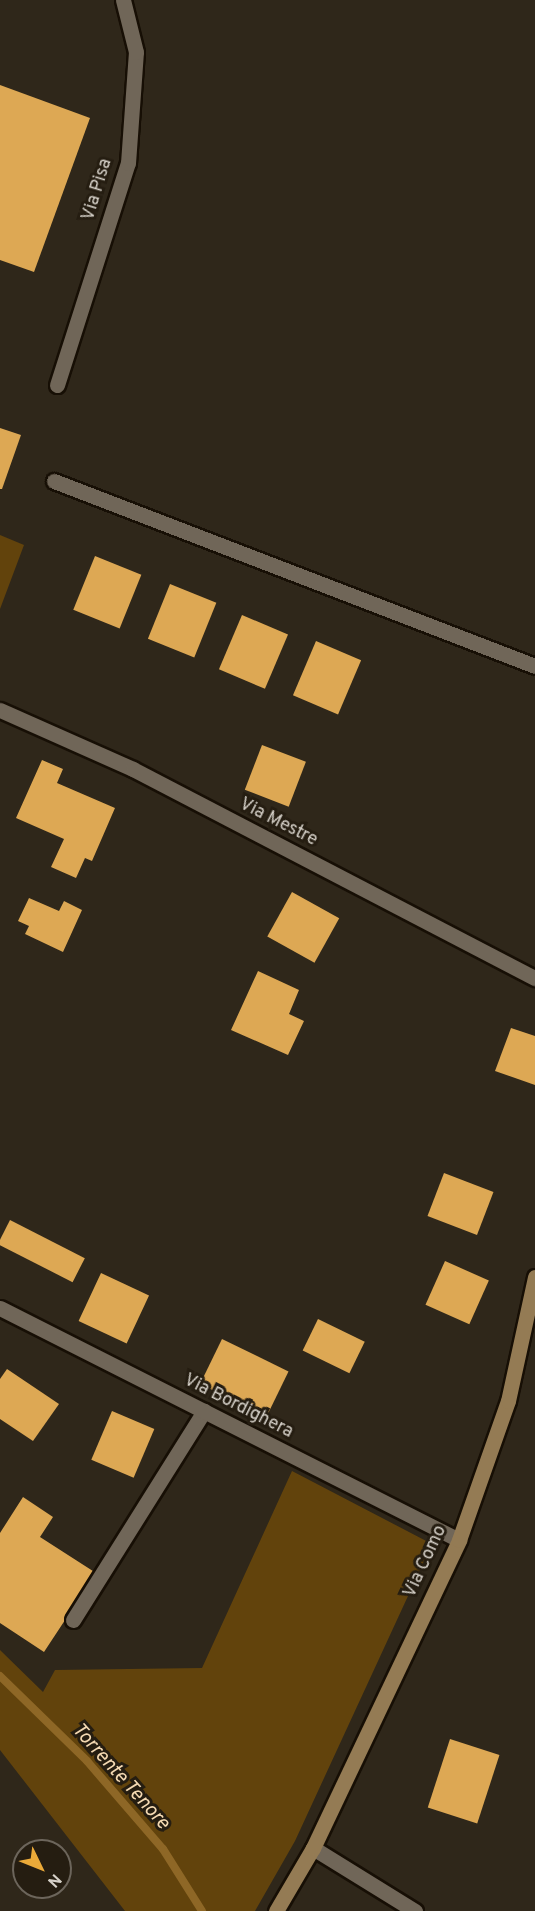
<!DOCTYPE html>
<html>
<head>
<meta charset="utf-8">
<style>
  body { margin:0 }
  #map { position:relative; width:535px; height:1911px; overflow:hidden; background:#2f271a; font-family:Overpass,sans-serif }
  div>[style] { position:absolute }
  .green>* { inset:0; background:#62430c }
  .stream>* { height:8px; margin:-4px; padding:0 4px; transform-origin:4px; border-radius:4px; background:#8e6726 }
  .building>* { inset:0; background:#dda854; transform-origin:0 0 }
  .roads { filter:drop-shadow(2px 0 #170f05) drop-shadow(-2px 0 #170f05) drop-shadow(0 2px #170f05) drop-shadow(0 -2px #170f05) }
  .lane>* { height:15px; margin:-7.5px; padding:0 7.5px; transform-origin:7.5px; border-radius:7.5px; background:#706658 }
  .street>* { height:15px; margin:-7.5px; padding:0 7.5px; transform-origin:7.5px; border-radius:7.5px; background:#706658 }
  .secondary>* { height:15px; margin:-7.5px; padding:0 7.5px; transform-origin:7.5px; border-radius:7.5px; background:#947b54 }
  span { translate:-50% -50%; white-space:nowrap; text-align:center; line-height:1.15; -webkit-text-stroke:6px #251d11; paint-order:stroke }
  .street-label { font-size:18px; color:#d6d1c9 }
  .water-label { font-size:20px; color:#f4d9b2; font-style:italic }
  .north { position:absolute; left:12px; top:1839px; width:60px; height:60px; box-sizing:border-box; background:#251d11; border:2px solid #6c655b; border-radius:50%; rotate:133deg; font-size:16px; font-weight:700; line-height:24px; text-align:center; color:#d6d1c9 }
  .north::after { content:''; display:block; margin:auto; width:21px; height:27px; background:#ebaa39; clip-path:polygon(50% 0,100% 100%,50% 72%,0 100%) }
</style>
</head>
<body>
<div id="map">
  <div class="green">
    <div style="clip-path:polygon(0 535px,24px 545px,0 609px)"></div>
    <div style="clip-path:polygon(292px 1471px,432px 1544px,295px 1841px,255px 1911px,125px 1911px,0 1750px,0 1650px,43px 1692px,55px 1670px,202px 1668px)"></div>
  </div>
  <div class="stream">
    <div style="left:0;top:1676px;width:122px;rotate:44.3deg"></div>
    <div style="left:87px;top:1761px;width:116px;rotate:49.2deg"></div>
    <div style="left:163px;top:1849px;width:73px;rotate:57.8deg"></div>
  </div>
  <div class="building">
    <div style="clip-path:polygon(0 85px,90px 118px,34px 272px,0 260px)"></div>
    <div style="clip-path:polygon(0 428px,21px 435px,2px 489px,0 489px)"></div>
    <div style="left:95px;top:556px;width:50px;height:58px;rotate:22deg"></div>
    <div style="left:170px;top:584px;width:50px;height:59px;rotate:22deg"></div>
    <div style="left:242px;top:615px;width:50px;height:59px;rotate:23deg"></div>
    <div style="left:316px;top:641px;width:49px;height:59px;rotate:23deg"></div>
    <div style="left:262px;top:745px;width:47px;height:48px;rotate:21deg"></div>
    <div style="clip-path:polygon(42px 760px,63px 769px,57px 783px,115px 808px,92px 861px,85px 858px,76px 878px,51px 867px,64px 839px,16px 818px)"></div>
    <div style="left:292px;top:892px;width:54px;height:51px;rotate:29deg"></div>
    <div style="clip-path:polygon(29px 898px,59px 911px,64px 901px,82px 910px,63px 952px,25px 934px,29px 926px,18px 921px)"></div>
    <div style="clip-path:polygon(258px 971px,299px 990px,289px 1014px,304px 1021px,288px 1055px,231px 1030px)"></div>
    <div style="clip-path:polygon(511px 1028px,535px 1036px,535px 1085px,495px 1071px)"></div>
    <div style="left:444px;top:1173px;width:53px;height:46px;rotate:21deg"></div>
    <div style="left:10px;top:1220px;width:84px;height:27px;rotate:27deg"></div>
    <div style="left:445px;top:1261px;width:48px;height:48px;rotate:24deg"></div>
    <div style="left:101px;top:1273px;width:53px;height:53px;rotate:25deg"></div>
    <div style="left:318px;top:1319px;width:52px;height:35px;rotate:26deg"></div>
    <div style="left:222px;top:1339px;width:74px;height:50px;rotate:26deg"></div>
    <div style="clip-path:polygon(7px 1369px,59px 1404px,33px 1441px,0 1419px,0 1379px)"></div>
    <div style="left:112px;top:1411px;width:46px;height:53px;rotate:23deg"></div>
    <div style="clip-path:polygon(23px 1497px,53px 1517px,40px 1537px,96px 1573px,44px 1652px,0 1623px,0 1533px)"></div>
    <div style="left:450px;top:1739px;width:52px;height:72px;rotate:18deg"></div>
  </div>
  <div class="roads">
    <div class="lane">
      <div style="left:73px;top:1620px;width:247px;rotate:-57.9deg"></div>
    </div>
    <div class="street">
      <div style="left:57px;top:385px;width:233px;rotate:-72.3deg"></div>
      <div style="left:128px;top:163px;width:111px;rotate:-85.9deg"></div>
      <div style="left:136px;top:52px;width:54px;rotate:-104deg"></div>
      <div style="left:54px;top:481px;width:515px;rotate:21.04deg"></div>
      <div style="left:0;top:710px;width:145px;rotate:23.9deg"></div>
      <div style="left:133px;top:769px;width:453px;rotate:27.5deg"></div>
      <div style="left:0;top:1308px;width:514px;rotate:26.81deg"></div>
      <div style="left:313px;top:1848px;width:120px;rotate:31.7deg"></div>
    </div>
    <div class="secondary">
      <div style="left:276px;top:1911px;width:73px;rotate:-59.6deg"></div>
      <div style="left:313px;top:1848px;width:341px;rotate:-64.6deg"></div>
      <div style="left:459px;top:1540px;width:147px;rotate:-70.6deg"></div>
      <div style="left:508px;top:1401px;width:127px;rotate:-77.7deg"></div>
    </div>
  </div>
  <div class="street-label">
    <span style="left:98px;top:190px;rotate:-73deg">Via Pisa</span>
    <span style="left:278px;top:823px;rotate:27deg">Via Mestre</span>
    <span style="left:238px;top:1407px;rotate:27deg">Via Bordighera</span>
    <span style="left:426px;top:1562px;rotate:-65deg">Via Como</span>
  </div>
  <div class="water-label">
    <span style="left:120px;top:1777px;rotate:48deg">Torrente Tenore</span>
  </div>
  <div class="north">N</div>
</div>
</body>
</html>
